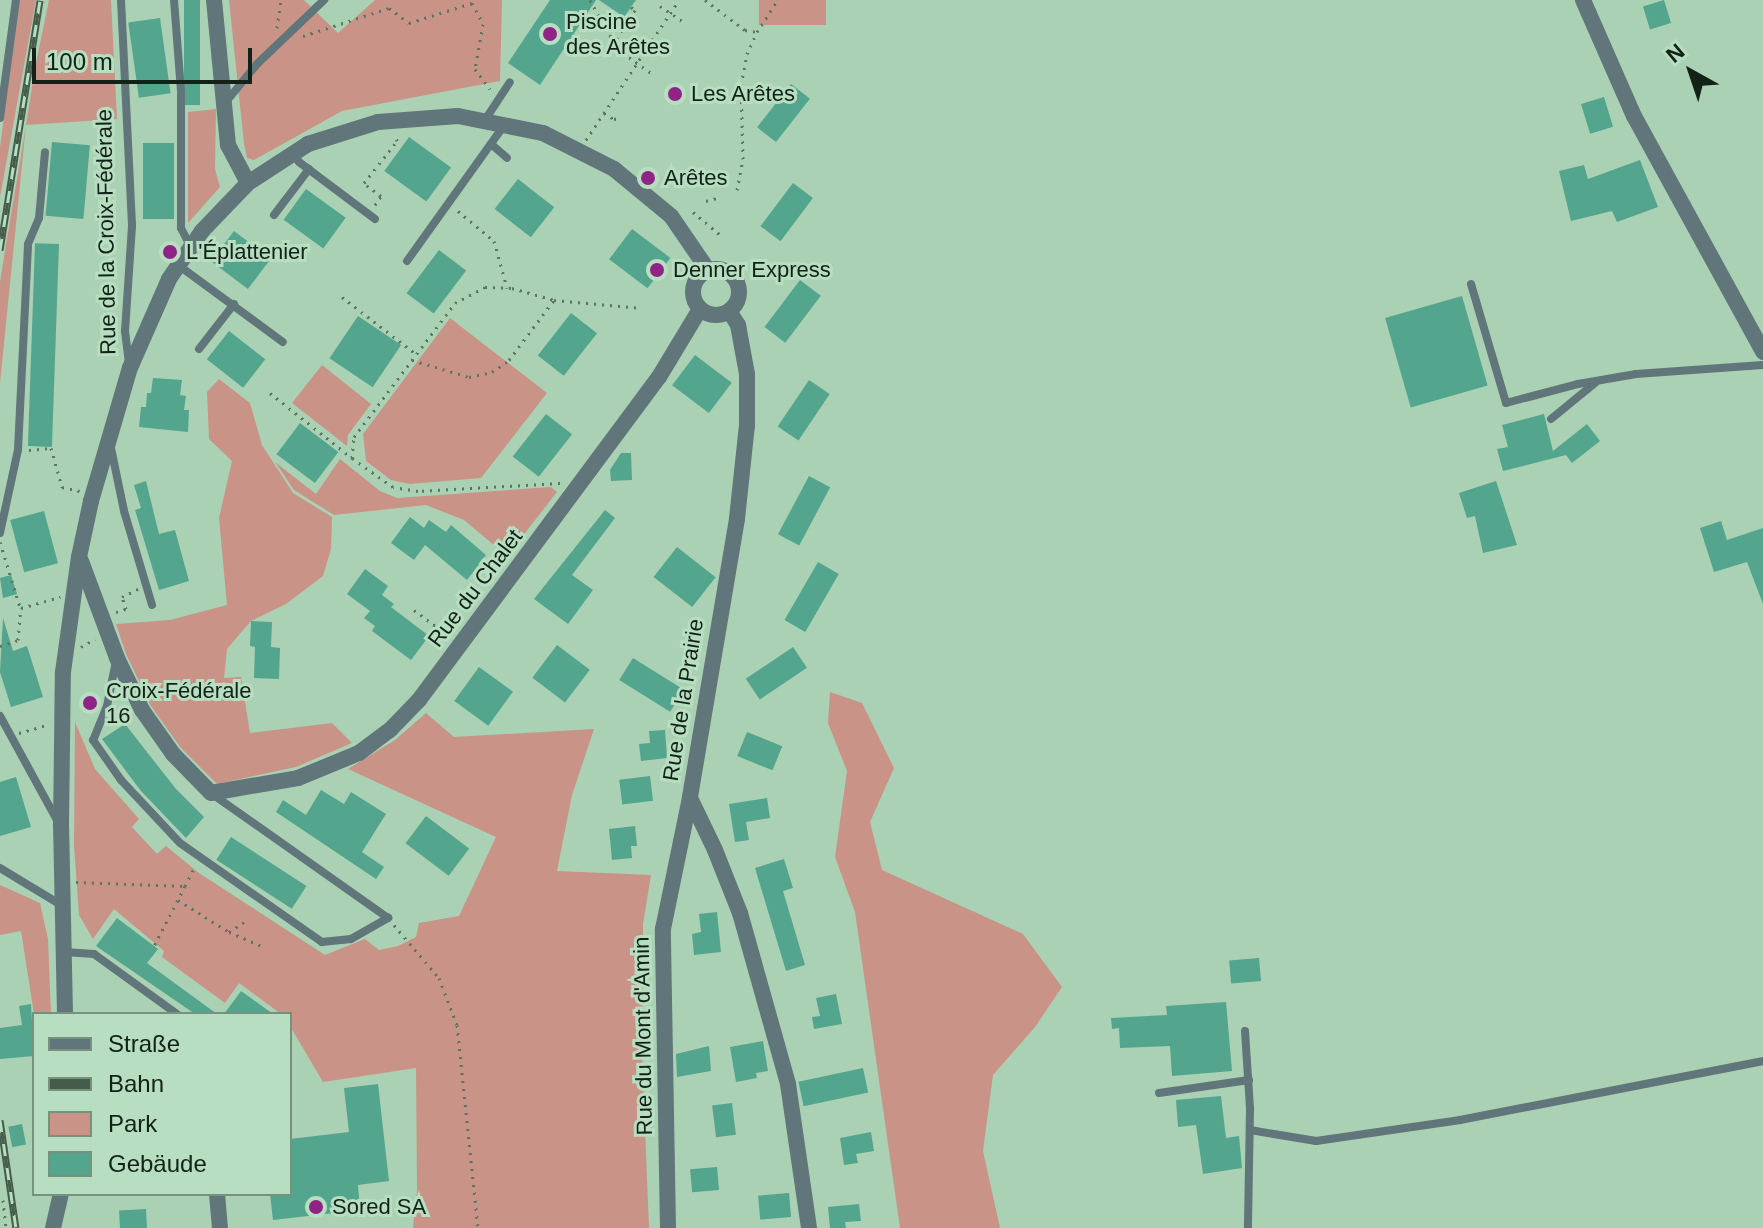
<!DOCTYPE html>
<html>
<head>
<meta charset="utf-8">
<style>
  body { margin:0 }
  #map { position:relative; width:1763px; height:1228px; overflow:hidden; background:#aad1b3; font-family:Arial,sans-serif }
  div>[style] { position:absolute }
  .green>* { inset:0; background:#ca9387; transform-origin:0 0 }
  .building>* { inset:0; background:#53a58d; transform-origin:0 0 }
  .path>* { height:3px; margin-top:-1.5px; transform-origin:0; background:repeating-linear-gradient(90deg,#5a7561 0 2px,transparent 0 8px) }
  .service>* { height:8px; margin:-4px; padding:0 4px; transform-origin:4px; border-radius:4px; background:#60767a }
  .minor>* { height:16px; margin:-8px; padding:0 8px; transform-origin:8px; border-radius:8px; background:#60767a }
  .minor>.ring { margin:-8px; padding:0; box-sizing:content-box; background:none; border:16px solid #60767a; border-radius:50% }
  .rail>* { height:7px; margin-top:-3.5px; transform-origin:0; background:repeating-linear-gradient(90deg,#b7dec0 0 12px,#455c4b 0 24px); box-sizing:border-box; border-block:2px solid #455c4b }
  .dots>* { width:22px; height:22px; translate:-50% -50%; box-sizing:border-box; border:4px solid #b7dec0; border-radius:50% }
  span { translate:-50% -50%; white-space:nowrap; text-align:center; line-height:1.15; -webkit-text-stroke:6px #b7dec0; paint-order:stroke }
  .poi-label { font-size:22px; color:#132217 }
  .left { translate:0 -50%; text-align:left }
  .street-label { font-size:22px; color:#132217 }
  .legend { position:absolute; left:32px; top:1012px; width:260px; height:184px; box-sizing:border-box; background:#b7dec0; border:2px solid #75937c; margin:0; padding:10px 14px; list-style:none; font-size:24px; color:#132217 }
  .legend li { display:flex; align-items:center; gap:16px; height:40px }
  .legend b { width:40px; border:2px solid #75937c }
  .north { position:absolute; left:1651px; top:32px; width:80px; height:80px; -webkit-text-stroke:6px #b7dec0; paint-order:stroke; rotate:320deg; font-size:22px; font-weight:700; line-height:32px; text-align:center; color:#132217 }
  .north::after { content:''; display:block; margin:auto; width:28px; height:36px; background:#132217; clip-path:polygon(50% 0,100% 100%,50% 72%,0 100%) }
  .scale { position:absolute; left:32px; top:48px; width:220px; height:36px; box-sizing:border-box; border:4px solid #132217; border-top:0; padding-left:10px; font-size:24px; line-height:28px; white-space:nowrap; color:#132217; -webkit-text-stroke:6px #b7dec0; paint-order:stroke }
</style>
</head>
<body>
<div id="map">
  <div class="green">
    <div style="clip-path:polygon(19px 0,36px 0,0 197px,0 147px)"></div>
    <div style="clip-path:polygon(49px 0,111px 0,117px 119px,26px 125px,0 383px,0 282px,4px 257px,26px 125px,35px 68px)"></div>
    <div style="clip-path:polygon(229px 0,304px 0,338px 33px,375px 0,502px 0,500px 81px,342px 111px,254px 160px,247px 158px,244px 144px)"></div>
    <div style="left:759px;top:0;width:67px;height:25px"></div>
    <div style="clip-path:polygon(216px 109px,215px 169px,220px 187px,188px 223px,188px 112px)"></div>
    <div style="clip-path:polygon(450px 318px,547px 393px,481px 478px,410px 484px,391px 480px,366px 461px,363px 434px)"></div>
    <div style="clip-path:polygon(322px 365px,371px 404px,348px 435px,347px 446px,292px 403px)"></div>
    <div style="clip-path:polygon(219px 379px,250px 403px,262px 445px,293px 493px,332px 517px,331px 549px,323px 576px,286px 604px,251px 621px,227px 649px,224px 678px,241px 677px,250px 733px,332px 723px,352px 743px,296px 767px,217px 784px,181px 748px,151px 706px,126px 654px,116px 624px,170px 620px,227px 605px,219px 518px,232px 461px,209px 439px,207px 392px)"></div>
    <div style="clip-path:polygon(340px 459px,380px 491px,397px 498px,551px 487px,557px 492px,507px 556px,464px 520px,426px 505px,334px 515px,294px 490px,275px 462px,316px 494px)"></div>
    <div style="clip-path:polygon(830px 692px,862px 703px,894px 768px,870px 822px,882px 870px,1023px 934px,1062px 987px,1035px 1027px,993px 1075px,983px 1151px,1000px 1228px,900px 1228px,855px 912px,835px 857px,847px 771px,828px 723px)"></div>
    <div style="clip-path:polygon(426px 713px,454px 737px,594px 729px,572px 795px,557px 871px,651px 875px,643px 924px,642px 1053px,649px 1228px,413px 1228px,417px 1190px,416px 1068px,323px 1082px,290px 1026px,290px 1014px,281px 1014px,239px 983px,225px 1003px,162px 957px,164px 951px,114px 909px,93px 939px,79px 915px,74px 845px,75px 722px,95px 769px,139px 819px,132px 827px,157px 854px,166px 846px,199px 873px,325px 955px,365px 939px,379px 950px,398px 946px,416px 937px,419px 923px,459px 916px,496px 837px,348px 769px,395px 740px)"></div>
    <div style="clip-path:polygon(0 885px,40px 903px,48px 939px,51px 1014px,34px 1014px,21px 931px,0 935px)"></div>
  </div>
  <div class="building">
    <div style="left:184px;top:0;width:16px;height:105px"></div>
    <div style="clip-path:polygon(550px 0,596px 0,540px 85px,508px 63px)"></div>
    <div style="clip-path:polygon(599px 0,636px 0,624px 17px)"></div>
    <div style="left:1664px;top:0;width:24px;height:22px;rotate:73deg"></div>
    <div style="left:160px;top:18px;width:76px;height:32px;rotate:82deg"></div>
    <div style="left:791px;top:84px;width:24px;height:55px;rotate:38deg"></div>
    <div style="left:1604px;top:97px;width:31px;height:24px;rotate:73deg"></div>
    <div style="left:409px;top:137px;width:52px;height:42px;rotate:36deg"></div>
    <div style="left:52px;top:142px;width:38px;height:74px;rotate:5deg"></div>
    <div style="left:174px;top:143px;width:76px;height:31px;rotate:90deg"></div>
    <div style="clip-path:polygon(1640px 160px,1658px 207px,1617px 222px,1612px 211px,1571px 221px,1559px 171px,1584px 165px,1588px 179px)"></div>
    <div style="left:518px;top:179px;width:46px;height:38px;rotate:38deg"></div>
    <div style="left:793px;top:183px;width:25px;height:54px;rotate:37deg"></div>
    <div style="left:306px;top:189px;width:49px;height:38px;rotate:36deg"></div>
    <div style="left:632px;top:229px;width:48px;height:38px;rotate:37deg"></div>
    <div style="left:234px;top:231px;width:46px;height:38px;rotate:37deg"></div>
    <div style="left:59px;top:244px;width:203px;height:24px;rotate:92deg"></div>
    <div style="left:439px;top:250px;width:34px;height:54px;rotate:37deg"></div>
    <div style="left:800px;top:280px;width:26px;height:59px;rotate:37deg"></div>
    <div style="left:1462px;top:296px;width:93px;height:80px;rotate:74deg"></div>
    <div style="left:571px;top:313px;width:33px;height:54px;rotate:38deg"></div>
    <div style="left:358px;top:316px;width:52px;height:51px;rotate:34deg"></div>
    <div style="left:229px;top:331px;width:46px;height:36px;rotate:38deg"></div>
    <div style="left:695px;top:355px;width:46px;height:38px;rotate:37deg"></div>
    <div style="clip-path:polygon(153px 378px,182px 380px,180px 395px,186px 396px,184px 410px,189px 410px,188px 432px,139px 427px,141px 407px,146px 407px,147px 393px,151px 393px)"></div>
    <div style="left:809px;top:380px;width:25px;height:56px;rotate:34deg"></div>
    <div style="left:546px;top:414px;width:33px;height:54px;rotate:38deg"></div>
    <div style="clip-path:polygon(1544px 414px,1553px 451px,1587px 424px,1600px 441px,1572px 463px,1566px 455px,1503px 471px,1497px 449px,1508px 447px,1502px 425px)"></div>
    <div style="left:300px;top:423px;width:48px;height:39px;rotate:37deg"></div>
    <div style="clip-path:polygon(621px 453px,631px 453px,632px 480px,611px 481px,610px 470px)"></div>
    <div style="left:809px;top:476px;width:24px;height:66px;rotate:28deg"></div>
    <div style="clip-path:polygon(146px 481px,159px 534px,175px 530px,189px 581px,159px 590px,135px 510px,141px 508px,134px 485px)"></div>
    <div style="clip-path:polygon(1496px 481px,1517px 545px,1483px 553px,1475px 516px,1467px 518px,1459px 493px)"></div>
    <div style="clip-path:polygon(605px 510px,615px 518px,572px 575px,593px 590px,568px 624px,534px 599px)"></div>
    <div style="left:44px;top:511px;width:54px;height:35px;rotate:75deg"></div>
    <div style="clip-path:polygon(410px 517px,424px 528px,429px 520px,446px 532px,451px 525px,486px 555px,467px 580px,425px 545px,414px 560px,391px 543px)"></div>
    <div style="clip-path:polygon(1721px 521px,1727px 540px,1763px 528px,1763px 604px,1747px 562px,1714px 572px,1700px 528px)"></div>
    <div style="left:677px;top:547px;width:49px;height:38px;rotate:38deg"></div>
    <div style="left:818px;top:562px;width:24px;height:67px;rotate:30deg"></div>
    <div style="clip-path:polygon(365px 569px,388px 586px,382px 595px,394px 604px,391px 607px,429px 636px,411px 660px,372px 631px,375px 626px,364px 618px,370px 611px,347px 594px)"></div>
    <div style="clip-path:polygon(11px 575px,17px 594px,3px 598px,0 578px)"></div>
    <div style="clip-path:polygon(3px 618px,13px 651px,27px 646px,43px 697px,11px 707px,0 672px)"></div>
    <div style="clip-path:polygon(251px 621px,272px 622px,271px 647px,280px 648px,279px 679px,254px 678px,255px 647px,250px 646px)"></div>
    <div style="left:557px;top:645px;width:41px;height:41px;rotate:37deg"></div>
    <div style="left:793px;top:647px;width:25px;height:57px;rotate:56deg"></div>
    <div style="left:633px;top:658px;width:60px;height:26px;rotate:32deg"></div>
    <div style="left:479px;top:667px;width:42px;height:42px;rotate:36deg"></div>
    <div style="clip-path:polygon(125px 724px,176px 789px,204px 817px,186px 838px,141px 791px,102px 739px)"></div>
    <div style="clip-path:polygon(665px 730px,667px 758px,641px 761px,639px 744px,650px 743px,649px 731px)"></div>
    <div style="left:747px;top:732px;width:38px;height:26px;rotate:22deg"></div>
    <div style="left:650px;top:776px;width:25px;height:31px;rotate:83deg"></div>
    <div style="clip-path:polygon(16px 777px,31px 827px,0 836px,0 782px)"></div>
    <div style="clip-path:polygon(321px 790px,344px 804px,351px 792px,386px 814px,362px 852px,384px 867px,376px 879px,276px 812px,283px 800px,306px 815px)"></div>
    <div style="clip-path:polygon(767px 798px,770px 818px,746px 822px,749px 840px,735px 842px,729px 804px)"></div>
    <div style="left:426px;top:816px;width:54px;height:34px;rotate:37deg"></div>
    <div style="clip-path:polygon(635px 826px,637px 846px,631px 846px,632px 858px,612px 860px,609px 829px)"></div>
    <div style="left:231px;top:837px;width:90px;height:27px;rotate:33deg"></div>
    <div style="clip-path:polygon(784px 859px,793px 888px,783px 891px,805px 965px,786px 971px,755px 868px)"></div>
    <div style="clip-path:polygon(717px 912px,721px 952px,694px 955px,692px 934px,701px 932px,699px 914px)"></div>
    <div style="clip-path:polygon(117px 918px,158px 949px,147px 963px,217px 1014px,195px 1014px,96px 946px)"></div>
    <div style="left:1259px;top:958px;width:23px;height:30px;rotate:85deg"></div>
    <div style="clip-path:polygon(241px 991px,273px 1014px,224px 1014px)"></div>
    <div style="clip-path:polygon(836px 994px,842px 1024px,814px 1029px,812px 1017px,820px 1016px,816px 998px)"></div>
    <div style="clip-path:polygon(1226px 1002px,1232px 1071px,1172px 1076px,1170px 1046px,1120px 1048px,1119px 1028px,1112px 1029px,1111px 1018px,1167px 1015px,1166px 1006px)"></div>
    <div style="clip-path:polygon(31px 1004px,34px 1056px,0 1059px,0 1028px,22px 1025px,19px 1006px)"></div>
    <div style="clip-path:polygon(763px 1041px,768px 1071px,756px 1073px,757px 1078px,736px 1082px,730px 1047px)"></div>
    <div style="clip-path:polygon(709px 1046px,711px 1071px,677px 1077px,676px 1054px)"></div>
    <div style="left:863px;top:1068px;width:25px;height:66px;rotate:78deg"></div>
    <div style="clip-path:polygon(378px 1084px,389px 1181px,358px 1185px,360px 1210px,273px 1220px,270px 1194px,290px 1194px,290px 1139px,349px 1132px,344px 1088px)"></div>
    <div style="clip-path:polygon(1221px 1096px,1226px 1138px,1239px 1136px,1242px 1168px,1203px 1174px,1196px 1125px,1178px 1127px,1176px 1100px)"></div>
    <div style="left:732px;top:1103px;width:32px;height:20px;rotate:83deg"></div>
    <div style="left:22px;top:1124px;width:21px;height:14px;rotate:79deg"></div>
    <div style="clip-path:polygon(871px 1132px,874px 1151px,856px 1154px,858px 1163px,844px 1165px,840px 1138px)"></div>
    <div style="left:717px;top:1167px;width:23px;height:27px;rotate:85deg"></div>
    <div style="left:789px;top:1193px;width:24px;height:31px;rotate:85deg"></div>
    <div style="clip-path:polygon(859px 1204px,861px 1221px,845px 1222px,846px 1228px,830px 1228px,828px 1207px)"></div>
    <div style="left:146px;top:1209px;width:19px;height:27px;rotate:87deg"></div>
  </div>
  <div class="path">
    <div style="left:590px;top:0;width:48px;rotate:60.3deg"></div>
    <div style="left:705px;top:0;width:50px;rotate:36.9deg"></div>
    <div style="left:745px;top:30px;width:12px;rotate:9deg"></div>
    <div style="left:660px;top:6px;width:29px;rotate:34deg"></div>
    <div style="left:631px;top:7px;width:5px;rotate:37deg"></div>
    <div style="left:635px;top:10px;width:38px;rotate:123deg"></div>
    <div style="left:614px;top:42px;width:6px;rotate:72deg"></div>
    <div style="left:616px;top:48px;width:43px;rotate:35.5deg"></div>
    <div style="left:277px;top:28px;width:28px;rotate:-82deg"></div>
    <div style="left:303px;top:36px;width:90px;rotate:-18deg"></div>
    <div style="left:389px;top:8px;width:25px;rotate:37deg"></div>
    <div style="left:409px;top:23px;width:66px;rotate:-17.6deg"></div>
    <div style="left:472px;top:3px;width:24px;rotate:62deg"></div>
    <div style="left:483px;top:24px;width:46px;rotate:100.1deg"></div>
    <div style="left:475px;top:69px;width:25px;rotate:53deg"></div>
    <div style="left:604px;top:113px;width:12px;rotate:31deg"></div>
    <div style="left:614px;top:119px;width:8px;rotate:-7deg"></div>
    <div style="left:586px;top:140px;width:168px;rotate:-56.4deg"></div>
    <div style="left:737px;top:190px;width:32px;rotate:-79deg"></div>
    <div style="left:743px;top:159px;width:74px;rotate:-91.5deg"></div>
    <div style="left:741px;top:85px;width:32px;rotate:-79deg"></div>
    <div style="left:747px;top:54px;width:24px;rotate:-66deg"></div>
    <div style="left:757px;top:32px;width:38px;rotate:-57deg"></div>
    <div style="left:706px;top:201px;width:11px;rotate:-15deg"></div>
    <div style="left:375px;top:205px;width:11px;rotate:-56deg"></div>
    <div style="left:381px;top:196px;width:21px;rotate:-143deg"></div>
    <div style="left:364px;top:183px;width:53px;rotate:-51.8deg"></div>
    <div style="left:397px;top:141px;width:6px;rotate:-99deg"></div>
    <div style="left:458px;top:211px;width:47px;rotate:39.8deg"></div>
    <div style="left:494px;top:241px;width:49px;rotate:74.5deg"></div>
    <div style="left:693px;top:212px;width:35px;rotate:40deg"></div>
    <div style="left:342px;top:297px;width:93px;rotate:37.6deg"></div>
    <div style="left:412px;top:360px;width:59px;rotate:16.6deg"></div>
    <div style="left:469px;top:377px;width:24px;rotate:-12deg"></div>
    <div style="left:492px;top:372px;width:21px;rotate:-35deg"></div>
    <div style="left:509px;top:360px;width:75px;rotate:-53.1deg"></div>
    <div style="left:270px;top:393px;width:105px;rotate:38.4deg"></div>
    <div style="left:29px;top:450px;width:22px;rotate:-5deg"></div>
    <div style="left:51px;top:448px;width:41px;rotate:74.2deg"></div>
    <div style="left:62px;top:487px;width:18px;rotate:13deg"></div>
    <div style="left:560px;top:483px;width:142px;rotate:176.8deg"></div>
    <div style="left:418px;top:491px;width:25px;rotate:-171deg"></div>
    <div style="left:393px;top:487px;width:50px;rotate:-144.7deg"></div>
    <div style="left:352px;top:458px;width:21px;rotate:-85deg"></div>
    <div style="left:354px;top:437px;width:168px;rotate:-53deg"></div>
    <div style="left:455px;top:303px;width:34px;rotate:-28deg"></div>
    <div style="left:485px;top:287px;width:27px;rotate:2deg"></div>
    <div style="left:512px;top:288px;width:44px;rotate:15.9deg"></div>
    <div style="left:554px;top:300px;width:88px;rotate:5.2deg"></div>
    <div style="left:0;top:542px;width:68px;rotate:72.9deg"></div>
    <div style="left:414px;top:610px;width:44px;rotate:36.6deg"></div>
    <div style="left:116px;top:612px;width:10px;rotate:-17deg"></div>
    <div style="left:126px;top:609px;width:13px;rotate:-108deg"></div>
    <div style="left:122px;top:597px;width:18px;rotate:-27deg"></div>
    <div style="left:0;top:646px;width:19px;rotate:-18deg"></div>
    <div style="left:18px;top:640px;width:32px;rotate:-85deg"></div>
    <div style="left:21px;top:608px;width:41px;rotate:-15.8deg"></div>
    <div style="left:81px;top:647px;width:16px;rotate:-30deg"></div>
    <div style="left:19px;top:733px;width:29px;rotate:-16deg"></div>
    <div style="left:76px;top:882px;width:109px;rotate:2.1deg"></div>
    <div style="left:185px;top:886px;width:68px;rotate:117.3deg"></div>
    <div style="left:185px;top:886px;width:20px;rotate:-63deg"></div>
    <div style="left:178px;top:900px;width:60px;rotate:32.1deg"></div>
    <div style="left:229px;top:932px;width:18px;rotate:-34deg"></div>
    <div style="left:394px;top:925px;width:70px;rotate:49.7deg"></div>
    <div style="left:439px;top:978px;width:50px;rotate:69deg"></div>
    <div style="left:457px;top:1025px;width:204px;rotate:84.1deg"></div>
    <div style="left:229px;top:932px;width:36px;rotate:23deg"></div>
    <div style="left:3px;top:1200px;width:28px;rotate:84deg"></div>
  </div>
  <div class="service">
    <div style="left:121px;top:0;width:226px;rotate:87.2deg"></div>
    <div style="left:132px;top:226px;width:105px;rotate:93.8deg"></div>
    <div style="left:125px;top:331px;width:32px;rotate:83deg"></div>
    <div style="left:174px;top:0;width:90px;rotate:85.6deg"></div>
    <div style="left:181px;top:90px;width:138px;rotate:90deg"></div>
    <div style="left:181px;top:228px;width:20px;rotate:63deg"></div>
    <div style="left:225px;top:103px;width:50px;rotate:-50.6deg"></div>
    <div style="left:257px;top:64px;width:93px;rotate:-43.7deg"></div>
    <div style="left:0;top:118px;width:119px;rotate:-82.3deg"></div>
    <div style="left:485px;top:120px;width:45px;rotate:-56.7deg"></div>
    <div style="left:491px;top:144px;width:21px;rotate:41deg"></div>
    <div style="left:293px;top:153px;width:11px;rotate:56deg"></div>
    <div style="left:299px;top:162px;width:95px;rotate:36.9deg"></div>
    <div style="left:274px;top:215px;width:58px;rotate:-52.7deg"></div>
    <div style="left:407px;top:261px;width:168px;rotate:-54.4deg"></div>
    <div style="left:178px;top:265px;width:130px;rotate:36.3deg"></div>
    <div style="left:1471px;top:284px;width:124px;rotate:73.6deg"></div>
    <div style="left:1506px;top:403px;width:74px;rotate:-14.8deg"></div>
    <div style="left:1578px;top:384px;width:59px;rotate:-9.8deg"></div>
    <div style="left:1636px;top:374px;width:127px;rotate:-4.1deg"></div>
    <div style="left:199px;top:349px;width:57px;rotate:-52.1deg"></div>
    <div style="left:1551px;top:419px;width:57px;rotate:-39.3deg"></div>
    <div style="left:111px;top:448px;width:64px;rotate:78.3deg"></div>
    <div style="left:124px;top:511px;width:98px;rotate:73.4deg"></div>
    <div style="left:0;top:533px;width:85px;rotate:-77.8deg"></div>
    <div style="left:18px;top:450px;width:206px;rotate:-87.2deg"></div>
    <div style="left:28px;top:244px;width:28px;rotate:-67deg"></div>
    <div style="left:39px;top:218px;width:66px;rotate:-84.8deg"></div>
    <div style="left:116px;top:661px;width:46px;rotate:101.3deg"></div>
    <div style="left:107px;top:706px;width:37px;rotate:112deg"></div>
    <div style="left:93px;top:740px;width:49px;rotate:55deg"></div>
    <div style="left:121px;top:780px;width:86px;rotate:46.9deg"></div>
    <div style="left:180px;top:843px;width:173px;rotate:34.9deg"></div>
    <div style="left:322px;top:942px;width:29px;rotate:-6deg"></div>
    <div style="left:351px;top:939px;width:43px;rotate:-29.6deg"></div>
    <div style="left:388px;top:918px;width:217px;rotate:-144.8deg"></div>
    <div style="left:0;top:716px;width:121px;rotate:61.3deg"></div>
    <div style="left:0;top:868px;width:71px;rotate:31.2deg"></div>
    <div style="left:65px;top:952px;width:29px;rotate:4deg"></div>
    <div style="left:94px;top:954px;width:102px;rotate:35.9deg"></div>
    <div style="left:1245px;top:1031px;width:78px;rotate:86.3deg"></div>
    <div style="left:1250px;top:1109px;width:119px;rotate:91deg"></div>
    <div style="left:1159px;top:1093px;width:91px;rotate:-8.2deg"></div>
    <div style="left:1250px;top:1130px;width:67px;rotate:9.5deg"></div>
    <div style="left:1316px;top:1141px;width:146px;rotate:-8.3deg"></div>
    <div style="left:1460px;top:1120px;width:309px;rotate:-11deg"></div>
  </div>
  <div class="minor">
    <div style="left:214px;top:0;width:146px;rotate:84.5deg"></div>
    <div style="left:228px;top:145px;width:43px;rotate:62.2deg"></div>
    <div style="left:1583px;top:0;width:127px;rotate:66.3deg"></div>
    <div style="left:1634px;top:116px;width:269px;rotate:61.3deg"></div>
    <div class="ring" style="left:693px;top:269px;width:30px;height:30px"></div>
    <div style="left:729px;top:311px;width:17px;rotate:57deg"></div>
    <div style="left:738px;top:325px;width:50px;rotate:79.6deg"></div>
    <div style="left:747px;top:374px;width:51px;rotate:90deg"></div>
    <div style="left:747px;top:425px;width:95px;rotate:96.1deg"></div>
    <div style="left:737px;top:519px;width:283px;rotate:99.6deg"></div>
    <div style="left:690px;top:798px;width:58px;rotate:64.3deg"></div>
    <div style="left:715px;top:850px;width:68px;rotate:68.4deg"></div>
    <div style="left:740px;top:913px;width:178px;rotate:74.3deg"></div>
    <div style="left:788px;top:1084px;width:146px;rotate:81.7deg"></div>
    <div style="left:81px;top:561px;width:103px;rotate:69.6deg"></div>
    <div style="left:117px;top:658px;width:58px;rotate:64.3deg"></div>
    <div style="left:142px;top:710px;width:54px;rotate:54.8deg"></div>
    <div style="left:173px;top:754px;width:54px;rotate:45.7deg"></div>
    <div style="left:211px;top:793px;width:88px;rotate:-9.8deg"></div>
    <div style="left:298px;top:778px;width:66px;rotate:-22.3deg"></div>
    <div style="left:359px;top:753px;width:39px;rotate:-37deg"></div>
    <div style="left:390px;top:730px;width:42px;rotate:-46deg"></div>
    <div style="left:419px;top:700px;width:402px;rotate:-53.4deg"></div>
    <div style="left:659px;top:377px;width:79px;rotate:-58.9deg"></div>
    <div style="left:65px;top:1014px;width:188px;rotate:-91.2deg"></div>
    <div style="left:61px;top:826px;width:154px;rotate:-89.3deg"></div>
    <div style="left:63px;top:672px;width:116px;rotate:-82.1deg"></div>
    <div style="left:79px;top:557px;width:57px;rotate:-77.9deg"></div>
    <div style="left:91px;top:501px;width:139px;rotate:-73.7deg"></div>
    <div style="left:130px;top:368px;width:97px;rotate:-66.3deg"></div>
    <div style="left:169px;top:279px;width:58px;rotate:-55.5deg"></div>
    <div style="left:202px;top:231px;width:66px;rotate:-46.2deg"></div>
    <div style="left:248px;top:183px;width:72px;rotate:-33deg"></div>
    <div style="left:308px;top:144px;width:73px;rotate:-17.4deg"></div>
    <div style="left:378px;top:122px;width:80px;rotate:-4.3deg"></div>
    <div style="left:458px;top:116px;width:87px;rotate:11.3deg"></div>
    <div style="left:543px;top:133px;width:80px;rotate:26.9deg"></div>
    <div style="left:614px;top:169px;width:74px;rotate:39.5deg"></div>
    <div style="left:671px;top:216px;width:65px;rotate:55.6deg"></div>
    <div style="left:217px;top:1194px;width:34px;rotate:85deg"></div>
    <div style="left:53px;top:1228px;width:35px;rotate:-77deg"></div>
    <div style="left:668px;top:1228px;width:299px;rotate:-91deg"></div>
    <div style="left:663px;top:929px;width:134px;rotate:-78.4deg"></div>
  </div>
  <div class="rail">
    <div style="left:0;top:250px;width:253px;rotate:-80.9deg"></div>
    <div style="left:0;top:1120px;width:109px;rotate:81.6deg"></div>
  </div>
  <div class="dots">
    <div style="left:550px;top:34px;background:#902486"></div>
    <div style="left:675px;top:94px;background:#902486"></div>
    <div style="left:648px;top:178px;background:#902486"></div>
    <div style="left:170px;top:252px;background:#902486"></div>
    <div style="left:657px;top:270px;background:#902486"></div>
    <div style="left:90px;top:703px;background:#902486"></div>
    <div style="left:316px;top:1207px;background:#902486"></div>
  </div>
  <div class="poi-label">
    <span class="left" style="left:566px;top:34px">Piscine<br>des Arêtes</span>
    <span class="left" style="left:691px;top:94px">Les Arêtes</span>
    <span class="left" style="left:664px;top:178px">Arêtes</span>
    <span class="left" style="left:186px;top:252px">L'Éplattenier</span>
    <span class="left" style="left:673px;top:270px">Denner Express</span>
    <span class="left" style="left:106px;top:703px">Croix-Fédérale<br>16</span>
    <span class="left" style="left:332px;top:1207px">Sored SA</span>
  </div>
  <div class="street-label">
    <span style="left:106px;top:232px;rotate:-91deg">Rue de la Croix-Fédérale</span>
    <span style="left:475px;top:588px;rotate:-53deg">Rue du Chalet</span>
    <span style="left:683px;top:700px;rotate:-81deg">Rue de la Prairie</span>
    <span style="left:643px;top:1036px;rotate:-91deg">Rue du Mont d'Amin</span>
  </div>
  <ul class="legend">
  <li><b style="height:10px;background:#60767a"></b>Straße</li>
  <li><b style="height:10px;background:#455c4b"></b>Bahn</li>
  <li><b style="height:22px;background:#ca9387"></b>Park</li>
  <li><b style="height:22px;background:#53a58d"></b>Gebäude</li>
  </ul>
  <div class="north">N</div>
  <div class="scale">100 m</div>
</div>
</body>
</html>
